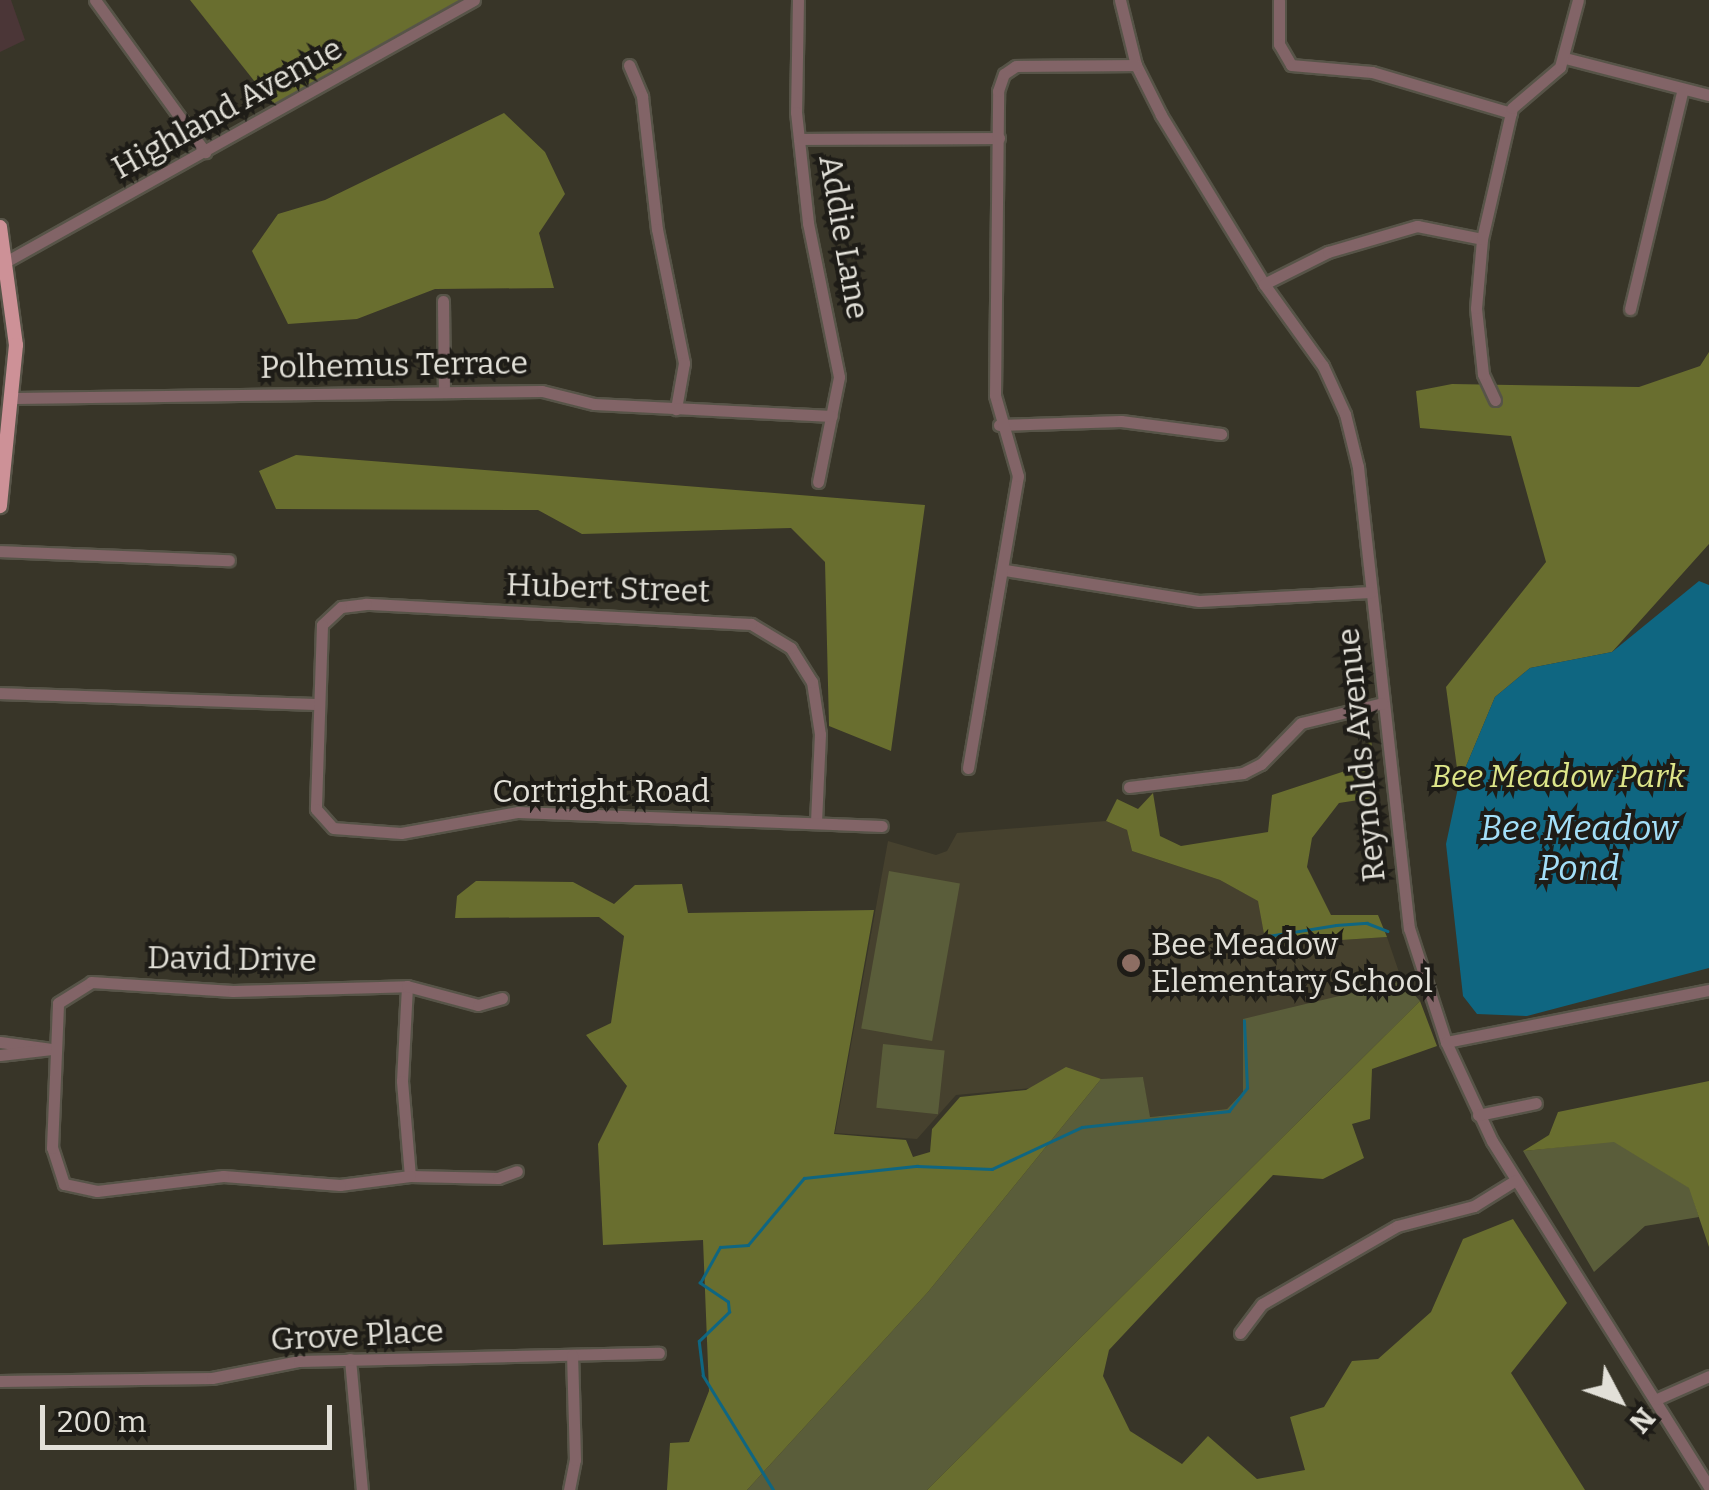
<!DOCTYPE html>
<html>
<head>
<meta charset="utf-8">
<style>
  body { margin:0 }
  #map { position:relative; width:1709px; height:1490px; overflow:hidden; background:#383528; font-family:Bitter,serif }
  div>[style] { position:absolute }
  .commercial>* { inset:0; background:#4b3637 }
  .built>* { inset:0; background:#46412e }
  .green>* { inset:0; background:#5a5d3a; transform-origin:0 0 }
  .forest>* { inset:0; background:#696e2f }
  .water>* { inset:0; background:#0f6681 }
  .stream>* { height:2.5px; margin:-1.25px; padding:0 1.25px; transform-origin:1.25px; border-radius:1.25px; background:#0f6681 }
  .roads { filter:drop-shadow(2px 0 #575448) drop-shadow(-2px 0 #575448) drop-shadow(0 2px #575448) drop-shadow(0 -2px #575448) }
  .minor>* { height:11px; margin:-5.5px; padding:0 5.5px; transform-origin:5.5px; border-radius:5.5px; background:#826467 }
  .major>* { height:14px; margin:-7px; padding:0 7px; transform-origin:7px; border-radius:7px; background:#cd9197 }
  .dots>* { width:28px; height:28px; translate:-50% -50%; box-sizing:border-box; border:5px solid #1e1c17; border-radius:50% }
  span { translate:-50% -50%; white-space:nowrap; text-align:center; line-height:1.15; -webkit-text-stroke:8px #1e1c17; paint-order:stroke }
  .street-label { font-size:32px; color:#e2e0d8 }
  .park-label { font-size:32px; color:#dde589; font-style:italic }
  .poi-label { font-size:32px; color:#e2e0d8 }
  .left { translate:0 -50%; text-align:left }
  .water-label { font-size:35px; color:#a3dff8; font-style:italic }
  .north { position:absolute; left:1569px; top:1350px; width:100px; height:100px; -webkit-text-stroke:8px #1e1c17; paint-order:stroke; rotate:131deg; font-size:28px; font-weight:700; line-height:40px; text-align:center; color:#e2e0d8 }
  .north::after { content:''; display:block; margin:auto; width:35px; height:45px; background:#e2e0d8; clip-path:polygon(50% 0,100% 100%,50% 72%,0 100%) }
  .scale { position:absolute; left:40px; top:1405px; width:292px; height:45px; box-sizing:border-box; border:5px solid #e2e0d8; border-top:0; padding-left:12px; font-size:30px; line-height:35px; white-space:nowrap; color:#e2e0d8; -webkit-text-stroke:8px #1e1c17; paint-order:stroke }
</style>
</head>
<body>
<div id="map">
  <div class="commercial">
    <div style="clip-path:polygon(0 0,11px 0,25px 40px,0 52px)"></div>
  </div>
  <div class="built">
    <div style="clip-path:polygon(1106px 821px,1127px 830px,1132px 851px,1220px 880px,1259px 901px,1266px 945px,1387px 937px,1402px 981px,1345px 991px,1245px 1078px,1243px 1092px,1227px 1109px,1149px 1117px,1143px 1078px,956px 1095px,917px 1139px,835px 1133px,888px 841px,936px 855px,947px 851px,957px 833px)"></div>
  </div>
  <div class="green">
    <div style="left:889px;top:871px;width:72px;height:160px;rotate:10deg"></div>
    <div style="clip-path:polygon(1402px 981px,1420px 1001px,927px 1490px,747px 1490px,928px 1292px,1101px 1079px,1143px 1077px,1150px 1117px,1227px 1109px,1243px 1092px,1243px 1019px)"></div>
    <div style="left:883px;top:1044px;width:62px;height:64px;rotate:6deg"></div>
    <div style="clip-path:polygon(1614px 1141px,1690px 1188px,1699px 1217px,1645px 1226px,1594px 1272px,1523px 1151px)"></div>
  </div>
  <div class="forest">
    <div style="clip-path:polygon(190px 0,467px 0,278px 111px)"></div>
    <div style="clip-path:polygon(504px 113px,545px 152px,565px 194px,539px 233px,554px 288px,435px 289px,357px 319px,288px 324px,252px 251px,278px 214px,325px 200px)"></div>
    <div style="clip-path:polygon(1709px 352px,1709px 544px,1612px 652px,1530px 668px,1495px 697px,1459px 783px,1446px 687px,1546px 562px,1511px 436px,1420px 428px,1416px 391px,1452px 384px,1639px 387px,1700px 366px)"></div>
    <div style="clip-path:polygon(296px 455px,925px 505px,891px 751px,829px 726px,825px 562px,791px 528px,582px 534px,538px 510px,276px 509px,259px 471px)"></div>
    <div style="clip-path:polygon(1371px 738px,1378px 797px,1339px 803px,1312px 838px,1307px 867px,1331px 915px,1378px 915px,1387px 937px,1266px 945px,1258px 901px,1220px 880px,1132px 851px,1127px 830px,1106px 821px,1117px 799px,1138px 809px,1153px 793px,1160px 836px,1181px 846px,1268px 832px,1272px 795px,1345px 771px)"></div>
    <div style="clip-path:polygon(476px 881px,573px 882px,614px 904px,635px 885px,682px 884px,688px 913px,874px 910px,834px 1134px,906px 1140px,913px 1157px,930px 1152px,932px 1129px,960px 1097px,1026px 1090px,1066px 1067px,1101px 1079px,928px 1292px,747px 1490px,667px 1490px,670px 1443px,689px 1442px,709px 1391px,703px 1240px,603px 1245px,598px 1144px,627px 1086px,586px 1035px,611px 1023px,624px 936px,599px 917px,455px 918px,457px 896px)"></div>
    <div style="clip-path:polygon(1420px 1001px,1437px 1046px,1372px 1069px,1370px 1119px,1352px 1124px,1364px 1158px,1323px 1179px,1273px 1175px,1109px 1350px,1103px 1376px,1130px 1431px,1182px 1464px,1208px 1436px,1257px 1479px,1305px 1470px,1290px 1417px,1324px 1407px,1352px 1361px,1378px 1359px,1431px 1312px,1463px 1239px,1513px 1219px,1567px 1303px,1511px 1373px,1585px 1490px,927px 1490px)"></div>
    <div style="clip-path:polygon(1709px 1081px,1709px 1247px,1689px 1188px,1614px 1142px,1523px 1151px,1549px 1135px,1558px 1112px)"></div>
  </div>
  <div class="water">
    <div style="clip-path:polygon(1699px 581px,1709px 585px,1709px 968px,1527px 1016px,1477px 1014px,1463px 996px,1446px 844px,1459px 783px,1495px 697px,1530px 668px,1612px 652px)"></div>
  </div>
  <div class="stream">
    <div style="left:1244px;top:953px;width:19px;rotate:-51deg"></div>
    <div style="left:1256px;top:938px;width:81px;rotate:-9.2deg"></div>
    <div style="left:1336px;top:925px;width:31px;rotate:-4deg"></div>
    <div style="left:1367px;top:923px;width:22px;rotate:21deg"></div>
    <div style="left:773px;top:1490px;width:134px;rotate:-121.6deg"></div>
    <div style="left:703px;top:1376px;width:35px;rotate:-97deg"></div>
    <div style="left:699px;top:1341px;width:42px;rotate:-44deg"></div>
    <div style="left:729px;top:1312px;width:10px;rotate:-96deg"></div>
    <div style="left:728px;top:1302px;width:34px;rotate:-146deg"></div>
    <div style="left:700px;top:1283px;width:41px;rotate:-60.9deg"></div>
    <div style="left:720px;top:1247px;width:28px;rotate:-4deg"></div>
    <div style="left:748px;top:1245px;width:87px;rotate:-50.1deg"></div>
    <div style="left:804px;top:1178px;width:114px;rotate:-6.1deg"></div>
    <div style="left:917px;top:1166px;width:75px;rotate:2.3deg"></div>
    <div style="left:992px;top:1169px;width:99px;rotate:-25deg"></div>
    <div style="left:1082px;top:1127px;width:148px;rotate:-6.2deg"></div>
    <div style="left:1229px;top:1111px;width:29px;rotate:-52deg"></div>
    <div style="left:1247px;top:1088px;width:67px;rotate:-92.6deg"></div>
  </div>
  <div class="roads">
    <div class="minor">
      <div style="left:95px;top:0;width:188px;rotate:54.1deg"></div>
      <div style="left:798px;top:0;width:112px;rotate:91deg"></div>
      <div style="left:796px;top:112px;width:112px;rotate:83.8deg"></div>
      <div style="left:808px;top:223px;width:157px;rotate:78.6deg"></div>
      <div style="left:839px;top:377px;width:107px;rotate:101.3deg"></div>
      <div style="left:1120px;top:0;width:67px;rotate:76.2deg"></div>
      <div style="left:1136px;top:65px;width:56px;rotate:63.4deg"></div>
      <div style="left:1161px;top:115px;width:198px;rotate:58.6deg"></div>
      <div style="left:1264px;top:284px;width:101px;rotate:54.3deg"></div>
      <div style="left:1323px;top:366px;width:53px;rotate:65.4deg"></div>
      <div style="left:1345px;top:414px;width:55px;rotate:76.2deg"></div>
      <div style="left:1358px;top:467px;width:464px;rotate:83.7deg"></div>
      <div style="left:1409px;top:928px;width:120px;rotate:72deg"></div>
      <div style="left:1446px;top:1042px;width:109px;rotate:65.1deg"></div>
      <div style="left:1492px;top:1141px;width:408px;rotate:57.9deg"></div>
      <div style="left:1279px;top:0;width:44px;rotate:90deg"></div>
      <div style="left:1279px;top:44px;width:24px;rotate:60deg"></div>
      <div style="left:1291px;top:65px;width:81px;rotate:4.9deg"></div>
      <div style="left:1372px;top:72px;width:145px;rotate:16.4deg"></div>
      <div style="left:1565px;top:58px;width:149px;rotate:14.4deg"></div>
      <div style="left:629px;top:65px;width:34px;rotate:67deg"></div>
      <div style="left:642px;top:96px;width:134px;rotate:83.6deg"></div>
      <div style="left:657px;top:229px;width:137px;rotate:78.6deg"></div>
      <div style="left:684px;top:363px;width:47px;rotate:99.9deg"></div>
      <div style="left:799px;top:139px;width:200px;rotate:-0.3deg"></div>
      <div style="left:0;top:265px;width:543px;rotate:-29.21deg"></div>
      <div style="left:1264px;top:284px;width:72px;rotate:-26.6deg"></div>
      <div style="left:1328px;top:252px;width:93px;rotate:-16.3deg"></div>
      <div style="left:1417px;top:226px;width:66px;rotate:11.3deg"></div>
      <div style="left:443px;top:301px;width:91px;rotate:89.4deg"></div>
      <div style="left:1630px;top:309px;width:226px;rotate:-76.5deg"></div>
      <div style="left:15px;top:398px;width:527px;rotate:-0.76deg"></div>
      <div style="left:542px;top:391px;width:54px;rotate:14deg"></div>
      <div style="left:594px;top:404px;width:238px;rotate:2.9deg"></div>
      <div style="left:1495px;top:400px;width:29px;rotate:-115deg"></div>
      <div style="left:1483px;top:374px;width:66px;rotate:-96.1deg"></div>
      <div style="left:1476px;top:308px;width:69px;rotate:-85deg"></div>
      <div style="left:1482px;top:239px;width:134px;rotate:-77.1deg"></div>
      <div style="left:1512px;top:108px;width:63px;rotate:-40.5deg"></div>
      <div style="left:1560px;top:67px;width:69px;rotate:-75deg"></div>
      <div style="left:999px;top:425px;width:122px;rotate:-1.9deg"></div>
      <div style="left:1121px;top:421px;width:101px;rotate:7.4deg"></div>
      <div style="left:0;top:551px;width:229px;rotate:2.3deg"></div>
      <div style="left:1005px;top:570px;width:196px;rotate:9.1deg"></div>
      <div style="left:1199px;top:601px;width:172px;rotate:-3deg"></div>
      <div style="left:0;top:693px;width:317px;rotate:2deg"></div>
      <div style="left:968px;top:768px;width:296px;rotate:-80.3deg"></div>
      <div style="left:1018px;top:476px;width:84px;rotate:-105.9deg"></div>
      <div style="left:995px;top:395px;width:304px;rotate:-89.4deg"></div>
      <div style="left:998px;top:91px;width:18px;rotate:-71deg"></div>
      <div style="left:1004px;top:74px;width:14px;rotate:-34deg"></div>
      <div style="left:1016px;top:66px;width:120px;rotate:-0.5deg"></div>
      <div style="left:1129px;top:787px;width:115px;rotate:-7deg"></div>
      <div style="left:1243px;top:773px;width:20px;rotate:-27deg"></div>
      <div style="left:1261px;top:764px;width:57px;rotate:-45.7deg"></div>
      <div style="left:1301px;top:723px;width:84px;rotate:-13.7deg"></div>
      <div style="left:816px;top:822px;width:88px;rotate:-87.4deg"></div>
      <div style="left:820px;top:734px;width:53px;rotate:-98.7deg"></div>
      <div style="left:812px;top:682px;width:40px;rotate:-122deg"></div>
      <div style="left:791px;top:648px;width:47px;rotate:-149deg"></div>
      <div style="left:751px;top:624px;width:386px;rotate:-177deg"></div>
      <div style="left:366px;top:604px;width:25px;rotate:173deg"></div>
      <div style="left:341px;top:607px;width:26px;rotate:137deg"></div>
      <div style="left:322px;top:625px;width:184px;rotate:91.9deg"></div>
      <div style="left:316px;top:809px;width:25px;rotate:48deg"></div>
      <div style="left:333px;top:828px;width:68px;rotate:4.2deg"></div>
      <div style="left:401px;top:833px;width:119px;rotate:-10.2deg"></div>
      <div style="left:518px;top:812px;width:364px;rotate:2.2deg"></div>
      <div style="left:407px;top:986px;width:95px;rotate:93deg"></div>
      <div style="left:402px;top:1081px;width:95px;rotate:85.2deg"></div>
      <div style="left:410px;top:1176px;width:88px;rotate:1.3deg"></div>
      <div style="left:498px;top:1178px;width:20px;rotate:-20deg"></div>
      <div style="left:0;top:1042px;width:52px;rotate:7.7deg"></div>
      <div style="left:1446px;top:1042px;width:268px;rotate:-11.2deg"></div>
      <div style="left:0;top:1055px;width:52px;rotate:-6.6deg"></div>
      <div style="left:1478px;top:1115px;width:59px;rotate:-11.7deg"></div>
      <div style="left:410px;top:1176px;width:71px;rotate:172.7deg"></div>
      <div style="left:340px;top:1185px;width:117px;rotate:-175.6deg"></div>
      <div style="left:223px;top:1176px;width:127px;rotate:173.2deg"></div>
      <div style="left:97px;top:1191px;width:34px;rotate:-168deg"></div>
      <div style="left:64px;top:1184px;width:38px;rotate:-108deg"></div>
      <div style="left:52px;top:1148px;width:145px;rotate:-87.6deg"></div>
      <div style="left:58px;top:1003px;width:39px;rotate:-32deg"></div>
      <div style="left:91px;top:982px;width:142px;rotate:3.6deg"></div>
      <div style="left:233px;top:991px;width:174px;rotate:-1.6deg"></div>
      <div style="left:407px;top:986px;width:73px;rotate:15deg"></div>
      <div style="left:478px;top:1005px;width:25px;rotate:-16deg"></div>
      <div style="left:1240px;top:1333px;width:36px;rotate:-53deg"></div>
      <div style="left:1262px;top:1304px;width:156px;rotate:-30deg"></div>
      <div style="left:1397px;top:1226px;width:80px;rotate:-14.6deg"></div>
      <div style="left:1474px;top:1206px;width:49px;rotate:-31.8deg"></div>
      <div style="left:350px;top:1359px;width:132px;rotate:84.8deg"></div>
      <div style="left:0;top:1381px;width:212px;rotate:-0.8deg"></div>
      <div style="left:212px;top:1378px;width:89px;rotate:-11.1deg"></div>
      <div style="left:299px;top:1361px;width:360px;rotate:-1.3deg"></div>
      <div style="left:1657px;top:1399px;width:57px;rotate:-23.9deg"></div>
      <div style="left:569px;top:1490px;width:31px;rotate:-79deg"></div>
      <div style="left:575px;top:1460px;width:105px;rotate:-91.6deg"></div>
    </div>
    <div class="major">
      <div style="left:0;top:227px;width:119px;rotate:82.3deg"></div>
      <div style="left:16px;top:345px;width:162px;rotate:95.7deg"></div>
    </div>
  </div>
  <div class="dots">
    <div style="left:1131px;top:963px;background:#8d6e63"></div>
  </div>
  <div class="street-label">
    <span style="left:227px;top:108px;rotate:-29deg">Highland Avenue</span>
    <span style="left:844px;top:237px;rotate:80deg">Addie Lane</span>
    <span style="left:394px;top:365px;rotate:-1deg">Polhemus Terrace</span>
    <span style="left:608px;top:588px;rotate:2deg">Hubert Street</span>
    <span style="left:1361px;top:755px;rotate:-96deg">Reynolds Avenue</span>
    <span style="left:601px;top:791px">Cortright Road</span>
    <span style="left:232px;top:959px;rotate:1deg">David Drive</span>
    <span style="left:357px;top:1335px;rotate:-3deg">Grove Place</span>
  </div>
  <div class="park-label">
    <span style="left:1558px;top:776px">Bee Meadow Park</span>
  </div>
  <div class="poi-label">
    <span class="left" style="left:1151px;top:963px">Bee Meadow<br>Elementary School</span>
  </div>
  <div class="water-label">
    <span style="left:1579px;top:848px">Bee Meadow<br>Pond</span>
  </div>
  <div class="north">N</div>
  <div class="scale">200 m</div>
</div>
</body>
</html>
